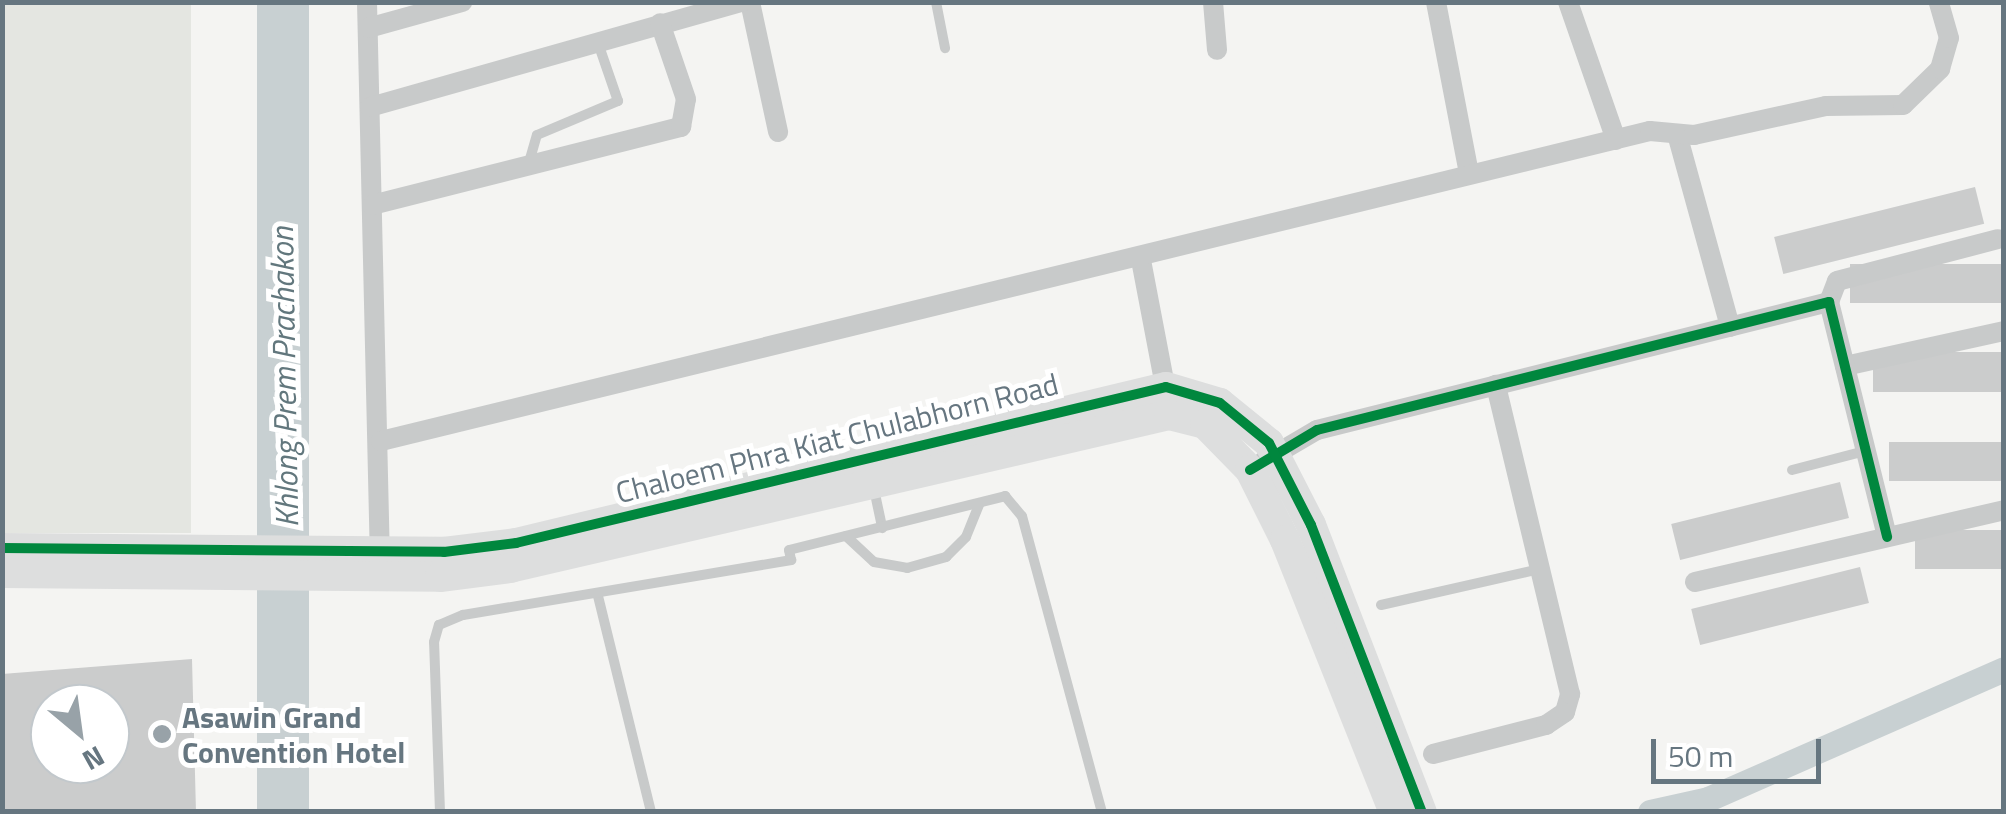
<!DOCTYPE html>
<html>
<head>
<meta charset="utf-8">
<style>
  body { margin:0 }
  #map { position:relative; width:2006px; height:814px; overflow:hidden; background:#f4f4f2; font-family:"Titillium Web",sans-serif }
  div>[style] { position:absolute }
  .green>* { inset:0; background:#e4e6e1; transform-origin:0 0 }
  .water>* { inset:0; background:#c8d0d2; transform-origin:0 0 }
  .canal>* { height:25px; margin:-12.5px; padding:0 12.5px; transform-origin:12.5px; border-radius:12.5px; background:#c8d0d2 }
  .building>* { inset:0; background:#cbcccc; transform-origin:0 0 }
  .lane>* { height:10px; margin:-5px; padding:0 5px; transform-origin:5px; border-radius:5px; background:#c8caca }
  .street>* { height:20px; margin:-10px; padding:0 10px; transform-origin:10px; border-radius:10px; background:#c8caca }
  .secondary>* { height:30px; margin:-15px; padding:0 15px; transform-origin:15px; border-radius:15px; background:#dddede }
  .cycleway>* { height:10px; margin:-5px; padding:0 5px; transform-origin:5px; border-radius:5px; background:#00873e }
  .dots>* { width:28px; height:28px; translate:-50% -50%; box-sizing:border-box; border:5px solid #fff; border-radius:50% }
  span { translate:-50% -50%; white-space:nowrap; text-align:center; line-height:1.15; -webkit-text-stroke:10px #fff; paint-order:stroke }
  .street-label { font-size:30px; color:#667680 }
  .poi-label { font-size:30px; color:#667680; font-weight:700 }
  .left { translate:0 -50%; text-align:left }
  .water-label { font-size:32px; color:#62777d; font-style:italic }
  .frame { position:absolute; inset:0; border:5px solid #667680; pointer-events:none }
  .north { position:absolute; left:30px; top:684px; width:100px; height:100px; box-sizing:border-box; background:#fff; border:2px solid #c2c8cc; border-radius:50%; rotate:151deg; font-size:28px; font-weight:700; line-height:40px; text-align:center; color:#667680 }
  .north::after { content:''; display:block; margin:auto; width:35px; height:45px; background:#98a2a8; clip-path:polygon(50% 0,100% 100%,50% 72%,0 100%) }
  .scale { position:absolute; left:1651px; top:739px; width:170px; height:45px; box-sizing:border-box; border:5px solid #667680; border-top:0; padding-left:12px; font-size:30px; line-height:35px; white-space:nowrap; color:#667680; -webkit-text-stroke:8px #fff; paint-order:stroke }
</style>
</head>
<body>
<div id="map">
  <div class="green">
    <div style="left:2px;top:3px;width:189px;height:530px"></div>
  </div>
  <div class="water">
    <div style="left:257px;top:3px;width:52px;height:808px"></div>
  </div>
  <div class="canal">
    <div style="left:1650px;top:812px;width:59px;rotate:-12.6deg"></div>
    <div style="left:1708px;top:799px;width:323px;rotate:-23.7deg"></div>
  </div>
  <div class="building">
    <div style="left:1975px;top:187px;width:38px;height:207px;rotate:76deg"></div>
    <div style="left:2004px;top:264px;width:39px;height:154px;rotate:90deg"></div>
    <div style="left:2004px;top:352px;width:40px;height:131px;rotate:90deg"></div>
    <div style="left:2004px;top:442px;width:39px;height:115px;rotate:90deg"></div>
    <div style="left:1840px;top:482px;width:37px;height:174px;rotate:76deg"></div>
    <div style="left:2004px;top:530px;width:39px;height:89px;rotate:90deg"></div>
    <div style="left:1860px;top:567px;width:37px;height:174px;rotate:76deg"></div>
    <div style="clip-path:polygon(evenodd,192px 659px,196px 812px,2px 812px,2px 674px,192px 659px,50px 704px,110px 704px,110px 764px,50px 764px,50px 704px)"></div>
  </div>
  <div class="lane">
    <div style="left:936px;top:2px;width:47px;rotate:78.9deg"></div>
    <div style="left:528px;top:166px;width:32px;rotate:-74deg"></div>
    <div style="left:537px;top:135px;width:88px;rotate:-22.8deg"></div>
    <div style="left:618px;top:101px;width:65px;rotate:-109deg"></div>
    <div style="left:1792px;top:470px;width:75px;rotate:-14.6deg"></div>
    <div style="left:874px;top:489px;width:40px;rotate:78deg"></div>
    <div style="left:846px;top:536px;width:38px;rotate:43deg"></div>
    <div style="left:874px;top:562px;width:34px;rotate:10deg"></div>
    <div style="left:907px;top:568px;width:41px;rotate:-15.8deg"></div>
    <div style="left:946px;top:557px;width:28px;rotate:-45deg"></div>
    <div style="left:966px;top:537px;width:35px;rotate:-68deg"></div>
    <div style="left:598px;top:596px;width:222px;rotate:76.2deg"></div>
    <div style="left:1381px;top:605px;width:163px;rotate:-12.8deg"></div>
    <div style="left:440px;top:812px;width:170px;rotate:-92deg"></div>
    <div style="left:434px;top:642px;width:18px;rotate:-74deg"></div>
    <div style="left:439px;top:625px;width:26px;rotate:-23deg"></div>
    <div style="left:463px;top:615px;width:333px;rotate:-9.5deg"></div>
    <div style="left:791px;top:560px;width:10px;rotate:-101deg"></div>
    <div style="left:789px;top:550px;width:223px;rotate:-14deg"></div>
    <div style="left:1005px;top:496px;width:26px;rotate:50deg"></div>
    <div style="left:1022px;top:516px;width:307px;rotate:74.9deg"></div>
  </div>
  <div class="street">
    <div style="left:367px;top:2px;width:558px;rotate:88.67deg"></div>
    <div style="left:750px;top:2px;width:133px;rotate:77.8deg"></div>
    <div style="left:1213px;top:2px;width:48px;rotate:85.2deg"></div>
    <div style="left:1436px;top:2px;width:175px;rotate:79.1deg"></div>
    <div style="left:1568px;top:2px;width:146px;rotate:70.8deg"></div>
    <div style="left:368px;top:28px;width:98px;rotate:-15.5deg"></div>
    <div style="left:370px;top:107px;width:387px;rotate:-15.8deg"></div>
    <div style="left:1677px;top:134px;width:200px;rotate:74.6deg"></div>
    <div style="left:372px;top:205px;width:319px;rotate:-14.2deg"></div>
    <div style="left:681px;top:127px;width:28px;rotate:-80deg"></div>
    <div style="left:686px;top:99px;width:80px;rotate:-108.9deg"></div>
    <div style="left:1141px;top:260px;width:138px;rotate:79.2deg"></div>
    <div style="left:1829px;top:302px;width:22px;rotate:-69deg"></div>
    <div style="left:1837px;top:281px;width:166px;rotate:-14.6deg"></div>
    <div style="left:1845px;top:366px;width:163px;rotate:-12.4deg"></div>
    <div style="left:381px;top:441px;width:1306px;rotate:-13.73deg"></div>
    <div style="left:1650px;top:131px;width:44px;rotate:5.2deg"></div>
    <div style="left:1694px;top:135px;width:135px;rotate:-12.4deg"></div>
    <div style="left:1826px;top:106px;width:77px;rotate:-0.7deg"></div>
    <div style="left:1903px;top:105px;width:52px;rotate:-44.2deg"></div>
    <div style="left:1940px;top:69px;width:32px;rotate:-74deg"></div>
    <div style="left:1949px;top:38px;width:37px;rotate:-106deg"></div>
    <div style="left:1264px;top:461px;width:61px;rotate:-30.3deg"></div>
    <div style="left:1317px;top:430px;width:528px;rotate:-14.04deg"></div>
    <div style="left:1829px;top:302px;width:242px;rotate:76.1deg"></div>
    <div style="left:1695px;top:582px;width:317px;rotate:-13.1deg"></div>
    <div style="left:1433px;top:754px;width:117px;rotate:-14.4deg"></div>
    <div style="left:1546px;top:725px;width:23px;rotate:-34deg"></div>
    <div style="left:1565px;top:712px;width:19px;rotate:-74deg"></div>
    <div style="left:1570px;top:694px;width:318px;rotate:-103.5deg"></div>
  </div>
  <div class="secondary">
    <div style="left:2px;top:548px;width:442px;rotate:0.5deg"></div>
    <div style="left:444px;top:552px;width:73px;rotate:-7.1deg"></div>
    <div style="left:516px;top:543px;width:668px;rotate:-13.5deg"></div>
    <div style="left:1166px;top:387px;width:56px;rotate:16.5deg"></div>
    <div style="left:1220px;top:403px;width:63px;rotate:39.2deg"></div>
    <div style="left:1269px;top:443px;width:92px;rotate:62.9deg"></div>
    <div style="left:1311px;top:525px;width:308px;rotate:68.9deg"></div>
    <div style="left:2px;top:573px;width:438px;rotate:0.5deg"></div>
    <div style="left:440px;top:577px;width:71px;rotate:-7.3deg"></div>
    <div style="left:510px;top:568px;width:677px;rotate:-13.07deg"></div>
    <div style="left:1169px;top:415px;width:37px;rotate:14deg"></div>
    <div style="left:1205px;top:424px;width:64px;rotate:45.6deg"></div>
    <div style="left:1250px;top:470px;width:78px;rotate:63.4deg"></div>
    <div style="left:1285px;top:540px;width:293px;rotate:68.2deg"></div>
  </div>
  <div class="cycleway">
    <div style="left:1250px;top:470px;width:78px;rotate:-30.8deg"></div>
    <div style="left:1317px;top:430px;width:528px;rotate:-14.04deg"></div>
    <div style="left:1829px;top:302px;width:242px;rotate:76.1deg"></div>
    <div style="left:2px;top:548px;width:442px;rotate:0.5deg"></div>
    <div style="left:444px;top:552px;width:73px;rotate:-7.1deg"></div>
    <div style="left:516px;top:543px;width:668px;rotate:-13.5deg"></div>
    <div style="left:1166px;top:387px;width:56px;rotate:16.5deg"></div>
    <div style="left:1220px;top:403px;width:63px;rotate:39.2deg"></div>
    <div style="left:1269px;top:443px;width:92px;rotate:62.9deg"></div>
    <div style="left:1311px;top:525px;width:308px;rotate:68.9deg"></div>
  </div>
  <div class="dots">
    <div style="left:162px;top:734px;background:#98a2a8"></div>
  </div>
  <div class="street-label">
    <span style="left:837px;top:438px;rotate:-14deg">Chaloem Phra Kiat Chulabhorn Road</span>
  </div>
  <div class="poi-label">
    <span class="left" style="left:182px;top:734px">Asawin Grand<br>Convention Hotel</span>
  </div>
  <div class="water-label">
    <span style="left:284px;top:377px;rotate:-91deg">Khlong Prem Prachakon</span>
  </div>
  <div class="frame"></div>
  <div class="north">N</div>
  <div class="scale">50 m</div>
</div>
</body>
</html>
